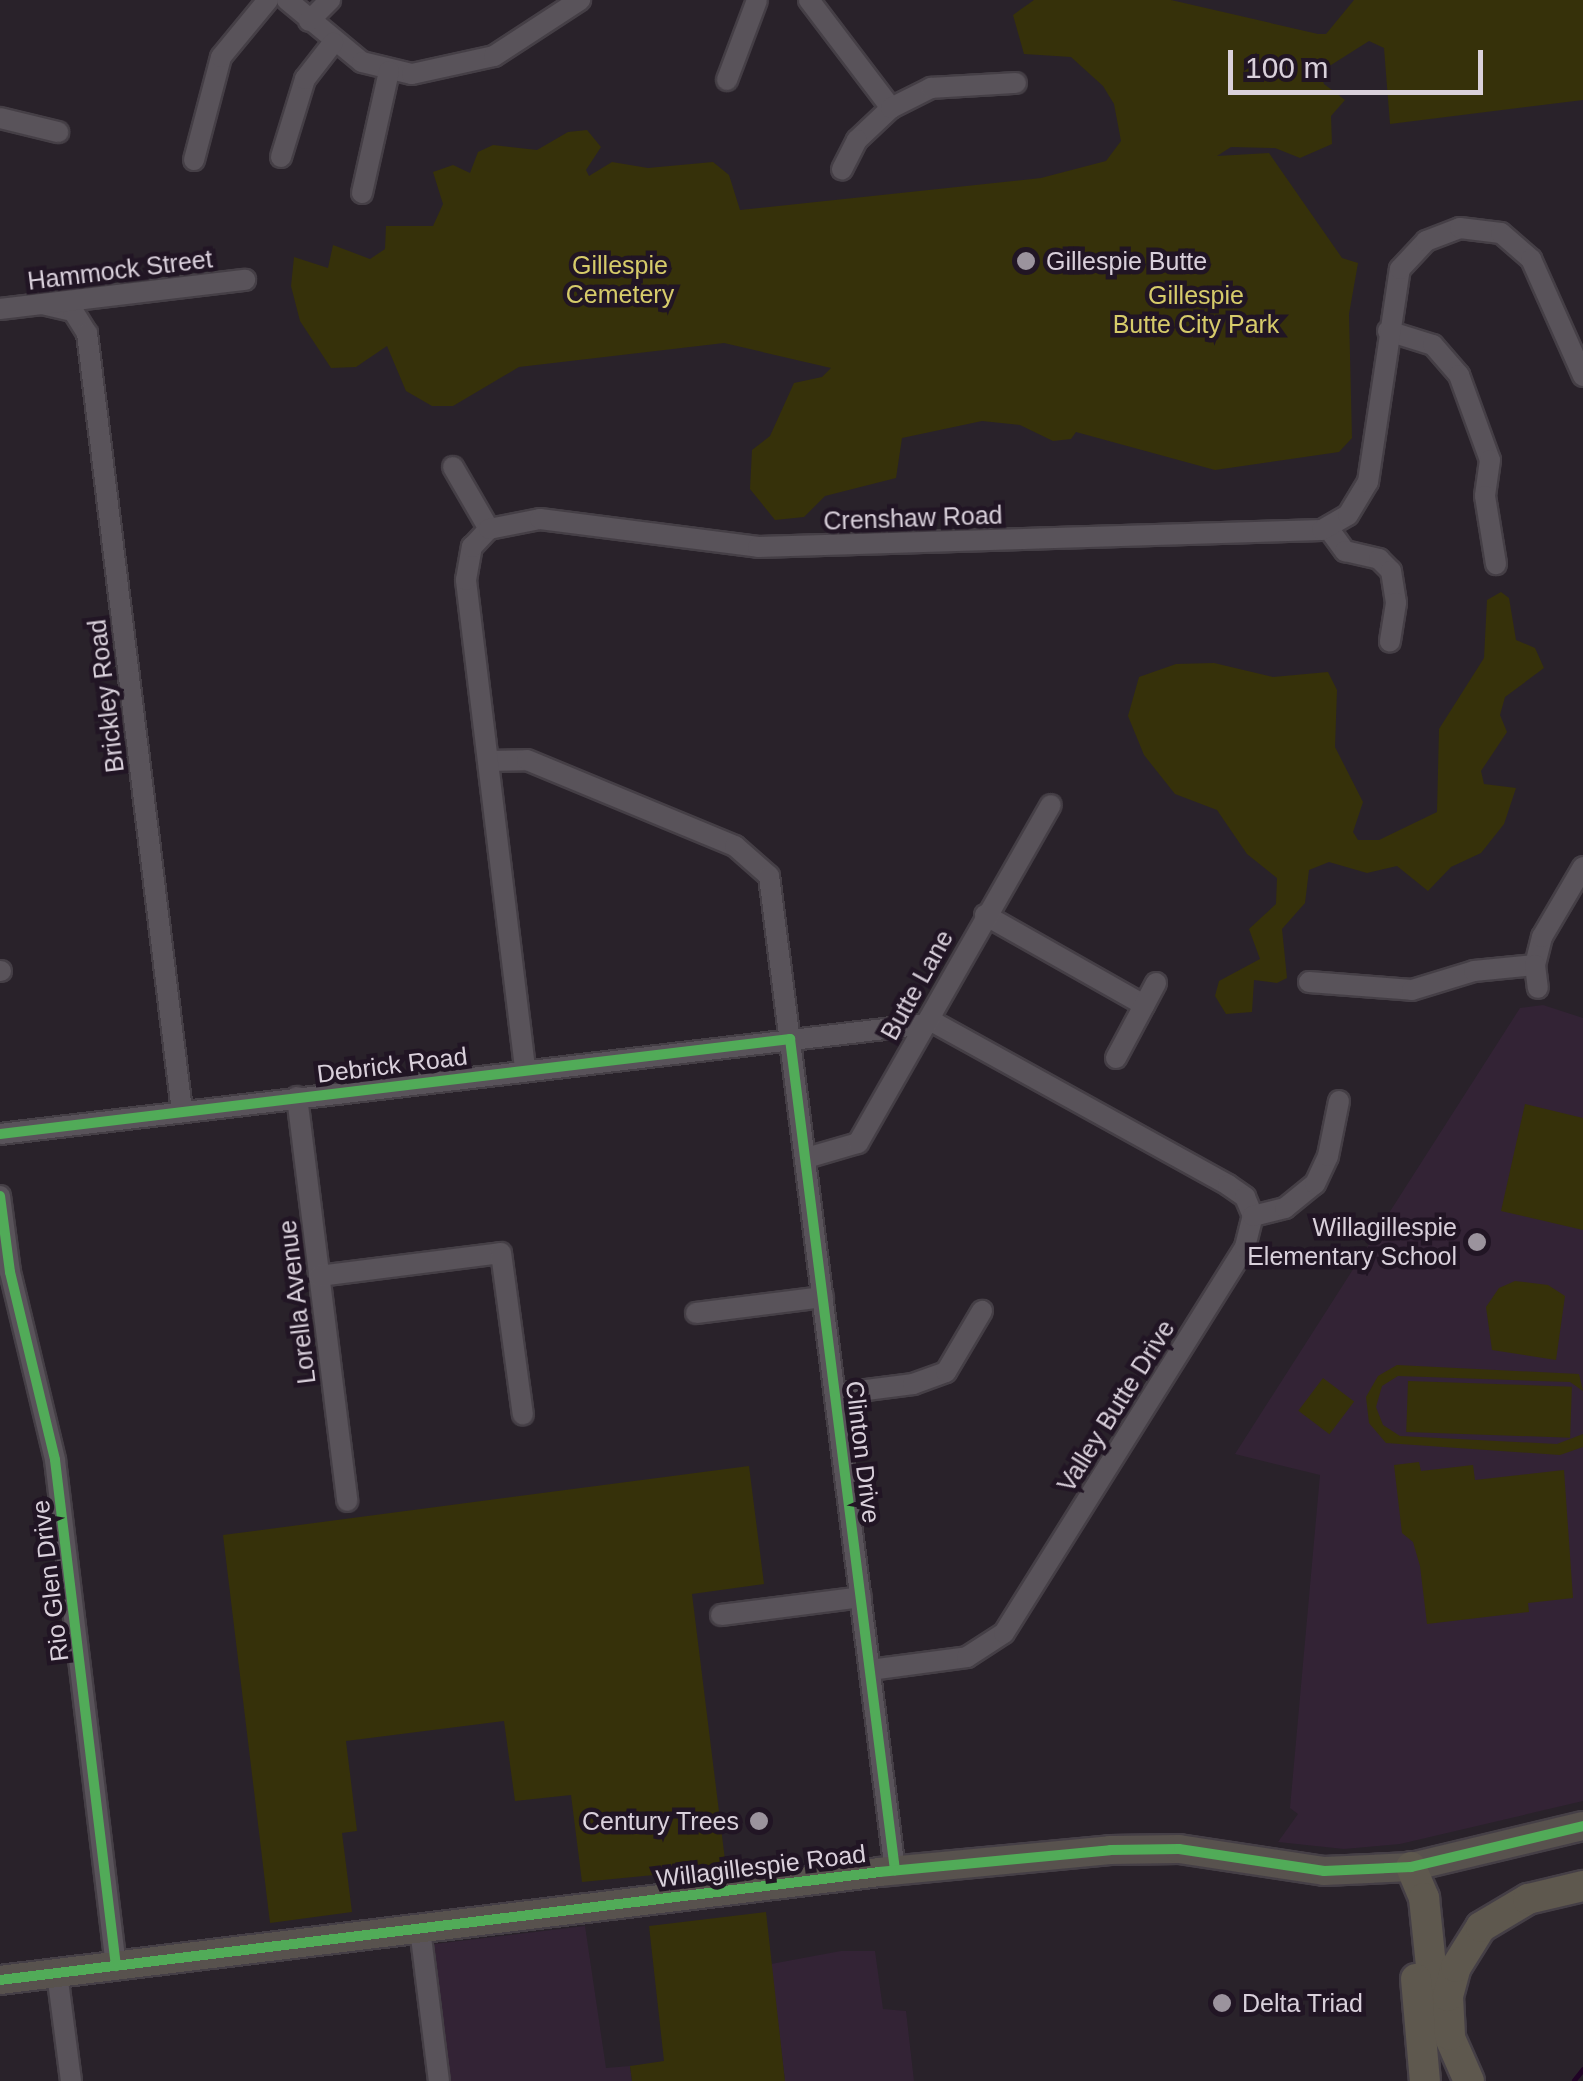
<!DOCTYPE html>
<html>
<head>
<meta charset="utf-8">
<style>
  body { margin:0 }
  #map { position:relative; width:1583px; height:2081px; overflow:hidden; background:#29222a; font-family:Helvetica,sans-serif }
  div>[style] { position:absolute }
  .built>* { inset:0; background:#332335 }
  .green>* { inset:0; background:#36310a; transform-origin:0 0 }
  .stream>* { height:5px; margin:-2.5px; padding:0 2.5px; transform-origin:2.5px; border-radius:2.5px; background:#200326 }
  .roads { filter:drop-shadow(2px 0 #453f46) drop-shadow(-2px 0 #453f46) drop-shadow(0 2px #453f46) drop-shadow(0 -2px #453f46) }
  .minor>* { height:20px; margin:-10px; padding:0 10px; transform-origin:10px; border-radius:10px; background:#59535a }
  .major>* { height:28px; margin:-14px; padding:0 14px; transform-origin:14px; border-radius:14px; background:#58524e }
  .highway>* { height:30px; margin:-15px; padding:0 15px; transform-origin:15px; border-radius:15px; background:#5e584e }
  .cycleway>* { height:10px; margin:-5px; padding:0 5px; transform-origin:5px; border-radius:5px; background:#51ab58 }
  .dots>* { width:28px; height:28px; translate:-50% -50%; box-sizing:border-box; border:5px solid #211524; border-radius:50% }
  span { translate:-50% -50%; white-space:nowrap; text-align:center; line-height:1.15; -webkit-text-stroke:9px #211524; paint-order:stroke }
  .poi-label { font-size:25px; color:#d9d0db }
  .left { translate:0 -50%; text-align:left }
  .right { translate:-100% -50%; text-align:right }
  .park-label { font-size:25px; color:#d6cb6a }
  .street-label { font-size:25px; color:#d9d0db }
  .scale { position:absolute; left:1228px; top:50px; width:255px; height:45px; box-sizing:border-box; border:5px solid #d9d0db; border-top:0; padding-left:12px; font-size:30px; line-height:35px; white-space:nowrap; color:#d9d0db; -webkit-text-stroke:8px #211524; paint-order:stroke }
</style>
</head>
<body>
<div id="map">
  <div class="built">
    <div style="clip-path:polygon(1543px 1005px,1583px 1018px,1583px 1801px,1400px 1844px,1344px 1849px,1278px 1842px,1298px 1814px,1290px 1808px,1320px 1475px,1235px 1454px,1520px 1008px)"></div>
    <div style="clip-path:polygon(585px 1926px,606px 2068px,630px 2066px,632px 2081px,451px 2081px,434px 1944px)"></div>
    <div style="clip-path:polygon(841px 1951px,875px 1951px,883px 2009px,906px 2011px,914px 2081px,785px 2081px,771px 1964px)"></div>
  </div>
  <div class="green">
    <div style="clip-path:polygon(1034px 0,1171px 0,1318px 34px,1326px 34px,1354px 0,1583px 0,1583px 100px,1390px 124px,1384px 48px,1369px 41px,1320px 72px,1324px 84px,1345px 100px,1331px 116px,1332px 144px,1300px 158px,1275px 148px,1231px 147px,1217px 156px,1269px 153px,1342px 258px,1358px 263px,1349px 314px,1352px 438px,1339px 452px,1215px 470px,1076px 432px,1071px 439px,1053px 441px,1020px 425px,982px 421px,902px 438px,896px 478px,825px 496px,804px 517px,775px 520px,750px 489px,752px 450px,770px 436px,794px 383px,822px 377px,831px 368px,724px 343px,519px 367px,453px 406px,432px 406px,406px 391px,387px 346px,356px 367px,331px 368px,300px 321px,291px 286px,294px 257px,328px 268px,333px 245px,370px 259px,385px 249px,386px 226px,433px 226px,443px 204px,433px 172px,453px 165px,470px 173px,478px 152px,493px 145px,537px 150px,568px 132px,587px 130px,601px 147px,586px 170px,589px 176px,612px 162px,648px 168px,713px 162px,729px 175px,740px 210px,1041px 178px,1106px 161px,1121px 141px,1114px 104px,1103px 86px,1071px 57px,1024px 54px,1013px 15px)"></div>
    <div style="clip-path:polygon(1501px 592px,1509px 598px,1516px 640px,1535px 648px,1544px 668px,1505px 697px,1500px 715px,1507px 732px,1481px 771px,1484px 784px,1516px 788px,1504px 824px,1481px 853px,1451px 867px,1428px 891px,1397px 866px,1367px 873px,1329px 862px,1309px 870px,1305px 903px,1282px 929px,1287px 978px,1277px 983px,1254px 980px,1252px 1012px,1226px 1014px,1215px 996px,1219px 981px,1260px 959px,1249px 929px,1276px 904px,1277px 878px,1247px 854px,1217px 810px,1175px 794px,1144px 755px,1128px 716px,1139px 677px,1176px 664px,1214px 663px,1273px 677px,1328px 672px,1337px 690px,1335px 747px,1363px 802px,1353px 832px,1358px 840px,1379px 840px,1437px 812px,1439px 729px,1484px 658px,1487px 600px)"></div>
    <div style="clip-path:polygon(1525px 1104px,1583px 1118px,1583px 1230px,1501px 1211px)"></div>
    <div style="clip-path:polygon(1515px 1281px,1548px 1285px,1565px 1296px,1556px 1360px,1492px 1350px,1486px 1307px,1499px 1288px)"></div>
    <div style="clip-path:polygon(1397px 1365px,1579px 1374px,1583px 1391px,1570px 1382px,1398px 1376px,1382px 1386px,1376px 1407px,1383px 1425px,1400px 1436px,1557px 1444px,1583px 1434px,1583px 1447px,1560px 1455px,1386px 1443px,1369px 1423px,1366px 1397px,1378px 1376px)"></div>
    <div style="left:1323px;top:1378px;width:39px;height:41px;rotate:37deg"></div>
    <div style="left:1408px;top:1381px;width:164px;height:51px;rotate:2deg"></div>
    <div style="clip-path:polygon(1419px 1462px,1421px 1471px,1473px 1465px,1475px 1480px,1564px 1470px,1573px 1598px,1528px 1603px,1529px 1612px,1427px 1624px,1420px 1566px,1413px 1542px,1402px 1533px,1394px 1465px)"></div>
    <div style="clip-path:polygon(749px 1466px,764px 1584px,692px 1594px,726px 1868px,582px 1882px,571px 1795px,515px 1801px,504px 1721px,346px 1741px,357px 1831px,342px 1833px,352px 1912px,270px 1923px,223px 1535px)"></div>
    <div style="clip-path:polygon(766px 1912px,785px 2081px,632px 2081px,630px 2066px,664px 2061px,649px 1926px)"></div>
  </div>
  <div class="stream">
    <div style="left:1574px;top:2080px;width:14px;rotate:-51deg"></div>
  </div>
  <div class="roads">
    <div class="minor">
      <div style="left:287px;top:0;width:97px;rotate:39.6deg"></div>
      <div style="left:362px;top:62px;width:51px;rotate:13.5deg"></div>
      <div style="left:412px;top:74px;width:84px;rotate:-12.4deg"></div>
      <div style="left:494px;top:56px;width:103px;rotate:-33.1deg"></div>
      <div style="left:809px;top:0;width:136px;rotate:52.8deg"></div>
      <div style="left:891px;top:108px;width:47px;rotate:136.7deg"></div>
      <div style="left:857px;top:140px;width:33px;rotate:117deg"></div>
      <div style="left:309px;top:21px;width:30px;rotate:-45deg"></div>
      <div style="left:727px;top:80px;width:85px;rotate:-69.4deg"></div>
      <div style="left:891px;top:108px;width:45px;rotate:-26.6deg"></div>
      <div style="left:931px;top:88px;width:85px;rotate:-3.4deg"></div>
      <div style="left:0;top:118px;width:60px;rotate:13.6deg"></div>
      <div style="left:281px;top:157px;width:82px;rotate:-72.9deg"></div>
      <div style="left:305px;top:79px;width:46px;rotate:-52.1deg"></div>
      <div style="left:194px;top:160px;width:106px;rotate:-75.3deg"></div>
      <div style="left:221px;top:57px;width:74px;rotate:-50.5deg"></div>
      <div style="left:362px;top:193px;width:125px;rotate:-77.5deg"></div>
      <div style="left:42px;top:304px;width:32px;rotate:13deg"></div>
      <div style="left:73px;top:311px;width:26px;rotate:58deg"></div>
      <div style="left:87px;top:333px;width:784px;rotate:83.04deg"></div>
      <div style="left:0;top:309px;width:247px;rotate:-6.8deg"></div>
      <div style="left:1388px;top:331px;width:47px;rotate:17.3deg"></div>
      <div style="left:1433px;top:345px;width:40px;rotate:49deg"></div>
      <div style="left:1459px;top:375px;width:90px;rotate:70deg"></div>
      <div style="left:1490px;top:460px;width:36px;rotate:98deg"></div>
      <div style="left:1485px;top:496px;width:69px;rotate:80.8deg"></div>
      <div style="left:453px;top:467px;width:72px;rotate:59.9deg"></div>
      <div style="left:1328px;top:528px;width:29px;rotate:54deg"></div>
      <div style="left:1345px;top:551px;width:35px;rotate:13deg"></div>
      <div style="left:1379px;top:559px;width:17px;rotate:45deg"></div>
      <div style="left:1391px;top:571px;width:32px;rotate:81deg"></div>
      <div style="left:1396px;top:603px;width:39px;rotate:99deg"></div>
      <div style="left:488px;top:761px;width:39px;rotate:-1deg"></div>
      <div style="left:527px;top:760px;width:225px;rotate:22.5deg"></div>
      <div style="left:735px;top:846px;width:45px;rotate:41.4deg"></div>
      <div style="left:769px;top:876px;width:1002px;rotate:82.78deg"></div>
      <div style="left:985px;top:915px;width:183px;rotate:29.5deg"></div>
      <div style="left:1535px;top:965px;width:29px;rotate:-76deg"></div>
      <div style="left:1542px;top:937px;width:81px;rotate:-59.6deg"></div>
      <div style="left:0;top:971px;width:1px"></div>
      <div style="left:1309px;top:982px;width:103px;rotate:4.4deg"></div>
      <div style="left:1412px;top:990px;width:65px;rotate:-17deg"></div>
      <div style="left:1474px;top:971px;width:61px;rotate:-5.6deg"></div>
      <div style="left:1535px;top:965px;width:23px;rotate:83deg"></div>
      <div style="left:1116px;top:1058px;width:85px;rotate:-61.9deg"></div>
      <div style="left:525px;top:1068px;width:492px;rotate:-96.9deg"></div>
      <div style="left:466px;top:580px;width:34px;rotate:-80deg"></div>
      <div style="left:472px;top:547px;width:25px;rotate:-47deg"></div>
      <div style="left:489px;top:529px;width:52px;rotate:-11.1deg"></div>
      <div style="left:540px;top:519px;width:220px;rotate:7.3deg"></div>
      <div style="left:758px;top:547px;width:564px;rotate:-1.73deg"></div>
      <div style="left:1322px;top:530px;width:30px;rotate:-30deg"></div>
      <div style="left:1348px;top:515px;width:39px;rotate:-59deg"></div>
      <div style="left:1368px;top:482px;width:215px;rotate:-81.5deg"></div>
      <div style="left:1400px;top:269px;width:38px;rotate:-47deg"></div>
      <div style="left:1426px;top:241px;width:36px;rotate:-21deg"></div>
      <div style="left:1460px;top:228px;width:41px;rotate:7deg"></div>
      <div style="left:1501px;top:233px;width:40px;rotate:41deg"></div>
      <div style="left:1531px;top:259px;width:128px;rotate:66deg"></div>
      <div style="left:297px;top:1097px;width:407px;rotate:82.9deg"></div>
      <div style="left:0;top:1134px;width:942px;rotate:-6.77deg"></div>
      <div style="left:935px;top:1023px;width:335px;rotate:28.9deg"></div>
      <div style="left:1228px;top:1185px;width:21px;rotate:35deg"></div>
      <div style="left:1245px;top:1197px;width:21px;rotate:67deg"></div>
      <div style="left:806px;top:1158px;width:54px;rotate:-16.1deg"></div>
      <div style="left:858px;top:1143px;width:389px;rotate:-60.3deg"></div>
      <div style="left:0;top:1196px;width:77px;rotate:82.5deg"></div>
      <div style="left:10px;top:1272px;width:193px;rotate:76.5deg"></div>
      <div style="left:55px;top:1460px;width:510px;rotate:83.13deg"></div>
      <div style="left:319px;top:1276px;width:183px;rotate:-7.2deg"></div>
      <div style="left:501px;top:1253px;width:163px;rotate:82.3deg"></div>
      <div style="left:696px;top:1313px;width:128px;rotate:-7.2deg"></div>
      <div style="left:835px;top:1394px;width:79px;rotate:-7.3deg"></div>
      <div style="left:913px;top:1384px;width:35px;rotate:-20deg"></div>
      <div style="left:946px;top:1372px;width:71px;rotate:-59.5deg"></div>
      <div style="left:721px;top:1615px;width:141px;rotate:-7.3deg"></div>
      <div style="left:870px;top:1670px;width:98px;rotate:-7.6deg"></div>
      <div style="left:967px;top:1657px;width:44px;rotate:-33deg"></div>
      <div style="left:1004px;top:1633px;width:455px;rotate:-58deg"></div>
      <div style="left:1245px;top:1247px;width:32px;rotate:-76deg"></div>
      <div style="left:1253px;top:1216px;width:33px;rotate:-14deg"></div>
      <div style="left:1285px;top:1208px;width:38px;rotate:-39deg"></div>
      <div style="left:1315px;top:1184px;width:31px;rotate:-65deg"></div>
      <div style="left:1328px;top:1156px;width:56px;rotate:-78.7deg"></div>
      <div style="left:420px;top:1929px;width:153px;rotate:82.9deg"></div>
      <div style="left:57px;top:1973px;width:109px;rotate:82.6deg"></div>
    </div>
    <div class="major">
      <div style="left:0;top:1980px;width:886px;rotate:-7deg"></div>
      <div style="left:879px;top:1872px;width:232px;rotate:-5.4deg"></div>
      <div style="left:1110px;top:1850px;width:69px;rotate:-0.8deg"></div>
      <div style="left:1179px;top:1849px;width:147px;rotate:8.6deg"></div>
      <div style="left:1324px;top:1871px;width:87px;rotate:-2.6deg"></div>
      <div style="left:1411px;top:1867px;width:177px;rotate:-13.4deg"></div>
    </div>
    <div class="highway">
      <div style="left:1411px;top:1867px;width:34px;rotate:67deg"></div>
      <div style="left:1424px;top:1898px;width:107px;rotate:84.1deg"></div>
      <div style="left:1435px;top:2004px;width:84px;rotate:66.2deg"></div>
      <div style="left:1416px;top:1979px;width:102px;rotate:85deg"></div>
      <div style="left:1450px;top:2035px;width:39px;rotate:-93deg"></div>
      <div style="left:1448px;top:1996px;width:30px;rotate:-75deg"></div>
      <div style="left:1456px;top:1967px;width:47px;rotate:-58deg"></div>
      <div style="left:1481px;top:1927px;width:55px;rotate:-30.8deg"></div>
      <div style="left:1528px;top:1899px;width:57px;rotate:-13.3deg"></div>
    </div>
  </div>
  <div class="cycleway">
    <div style="left:0;top:1134px;width:796px;rotate:-6.86deg"></div>
    <div style="left:790px;top:1039px;width:838px;rotate:82.8deg"></div>
    <div style="left:0;top:1196px;width:77px;rotate:82.5deg"></div>
    <div style="left:10px;top:1272px;width:193px;rotate:76.5deg"></div>
    <div style="left:55px;top:1460px;width:510px;rotate:83.13deg"></div>
    <div style="left:0;top:1980px;width:886px;rotate:-7deg"></div>
    <div style="left:879px;top:1872px;width:232px;rotate:-5.4deg"></div>
    <div style="left:1110px;top:1850px;width:69px;rotate:-0.8deg"></div>
    <div style="left:1179px;top:1849px;width:147px;rotate:8.6deg"></div>
    <div style="left:1324px;top:1871px;width:87px;rotate:-2.6deg"></div>
    <div style="left:1411px;top:1867px;width:177px;rotate:-13.4deg"></div>
  </div>
  <div class="dots">
    <div style="left:1026px;top:261px;background:#9b939d"></div>
    <div style="left:1477px;top:1242px;background:#9b939d"></div>
    <div style="left:759px;top:1821px;background:#9b939d"></div>
    <div style="left:1222px;top:2003px;background:#9b939d"></div>
  </div>
  <div class="poi-label">
    <span class="left" style="left:1046px;top:261px">Gillespie Butte</span>
    <span class="right" style="left:1457px;top:1242px">Willagillespie<br>Elementary School</span>
    <span class="right" style="left:739px;top:1821px">Century Trees</span>
    <span class="left" style="left:1242px;top:2003px">Delta Triad</span>
  </div>
  <div class="park-label">
    <span style="left:620px;top:280px">Gillespie<br>Cemetery</span>
    <span style="left:1196px;top:310px">Gillespie<br>Butte City Park</span>
  </div>
  <div class="street-label">
    <span style="left:120px;top:270px;rotate:-7deg">Hammock Street</span>
    <span style="left:913px;top:518px;rotate:-2deg">Crenshaw Road</span>
    <span style="left:106px;top:696px;rotate:-97deg">Brickley Road</span>
    <span style="left:917px;top:985px;rotate:-61deg">Butte Lane</span>
    <span style="left:392px;top:1065px;rotate:-7deg">Debrick Road</span>
    <span style="left:297px;top:1302px;rotate:-97deg">Lorella Avenue</span>
    <span style="left:1116px;top:1406px;rotate:-58deg">Valley Butte Drive</span>
    <span style="left:863px;top:1452px;rotate:83deg">Clinton Drive</span>
    <span style="left:50px;top:1581px;rotate:-97deg">Rio Glen Drive</span>
    <span style="left:761px;top:1866px;rotate:-7deg">Willagillespie Road</span>
  </div>
  <div class="scale">100 m</div>
</div>
</body>
</html>
